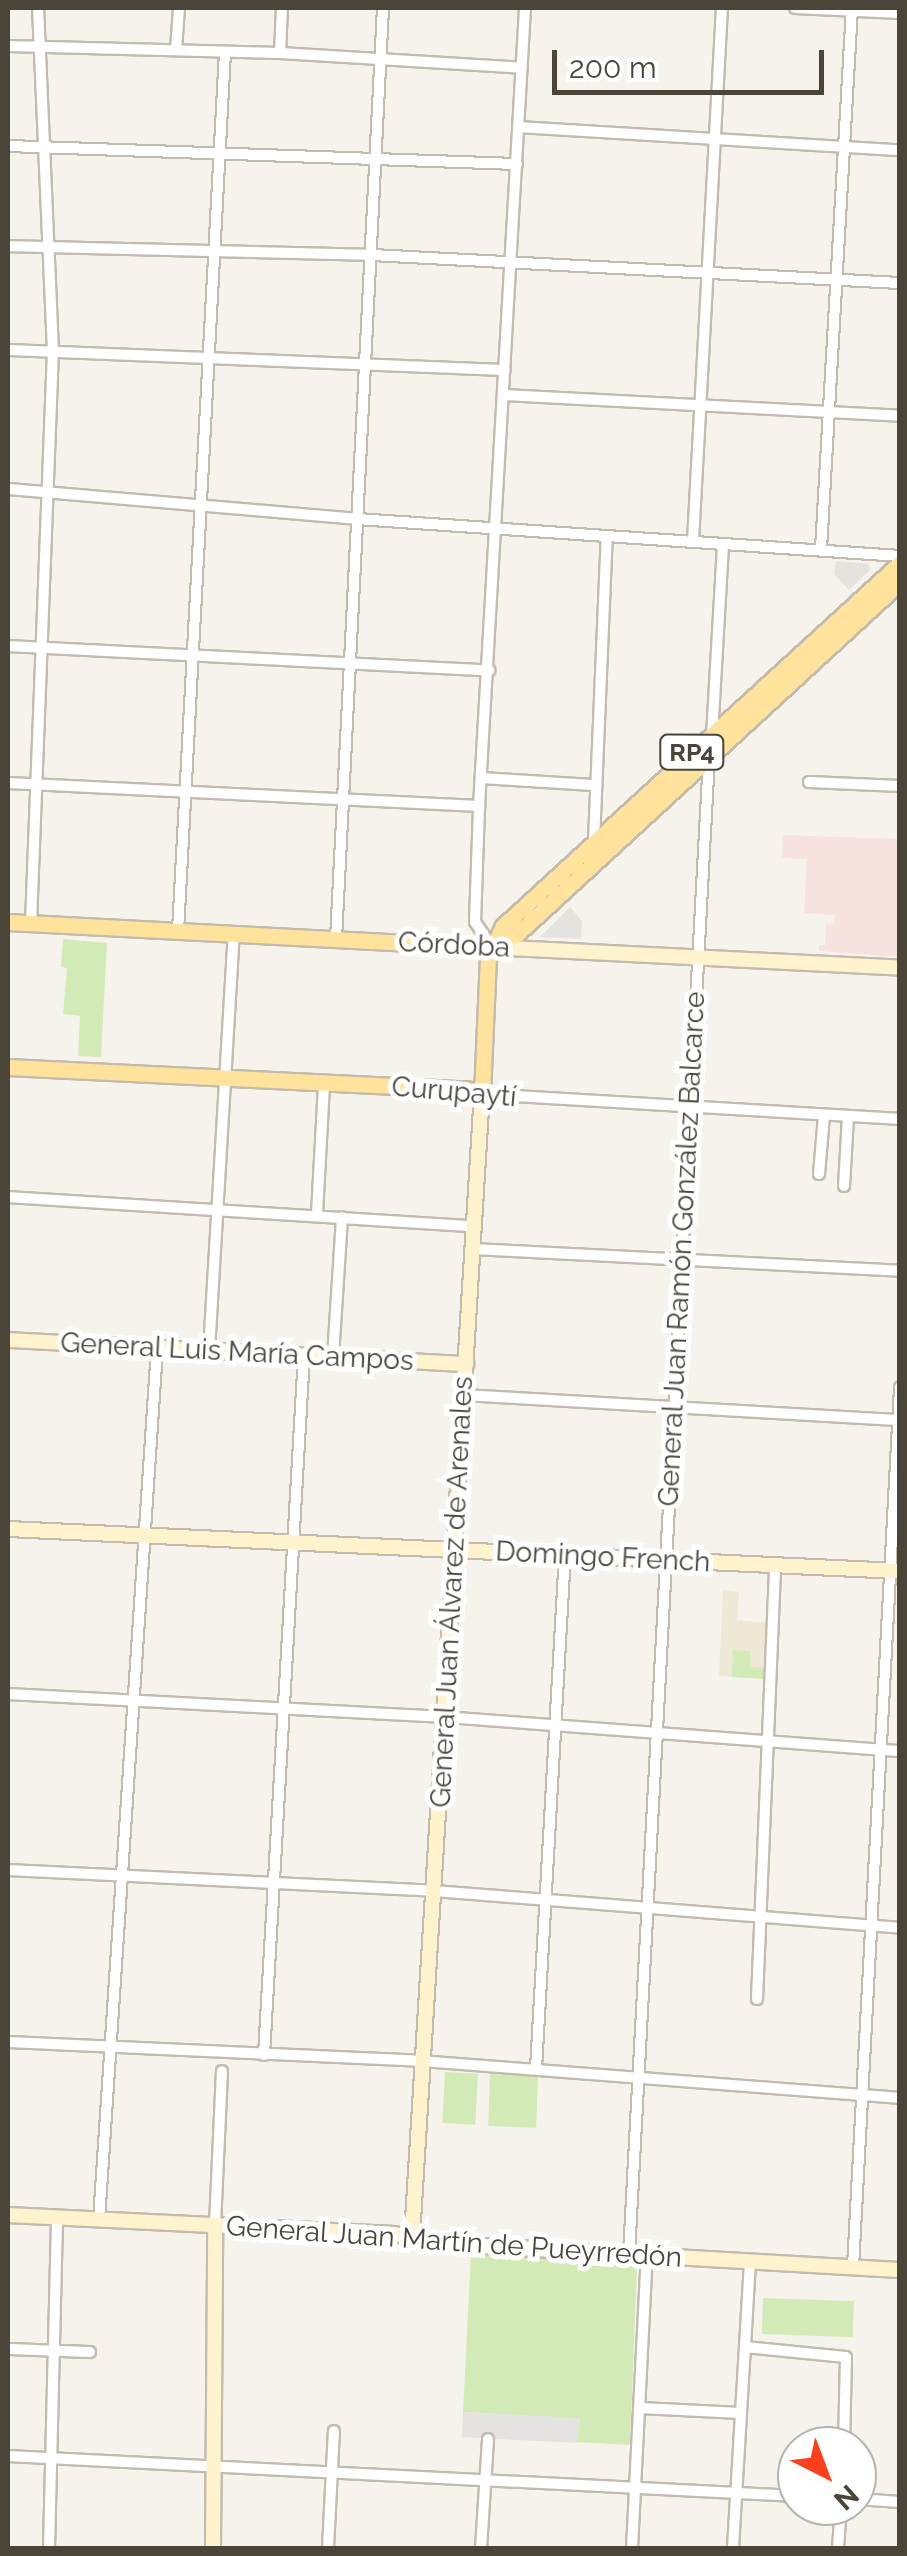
<!DOCTYPE html>
<html>
<head>
<meta charset="utf-8">
<style>
  body { margin:0 }
  #map { position:relative; width:907px; height:2556px; overflow:hidden; background:#f6f3ec; font-family:Raleway,sans-serif }
  div>[style] { position:absolute }
  .industrial>* { inset:0; background:#e6e2dd }
  .education>* { inset:0; background:#efe8d6 }
  .medical>* { inset:0; background:#f6e3e0 }
  .green>* { inset:0; background:#d2eab5; transform-origin:0 0 }
  .parking>* { inset:0; background:#e5e3e0; transform-origin:0 0 }
  .roads { filter:drop-shadow(2px 0 #c2bbae) drop-shadow(-2px 0 #c2bbae) drop-shadow(0 2px #c2bbae) drop-shadow(0 -2px #c2bbae) }
  .street>* { height:10px; margin:-5px; padding:0 5px; transform-origin:5px; border-radius:5px; background:#fff }
  .secondary>* { height:14px; margin:-7px; padding:0 7px; transform-origin:7px; border-radius:7px; background:#fff3cd }
  .primary>* { height:15px; margin:-7.5px; padding:0 7.5px; transform-origin:7.5px; border-radius:7.5px; background:#ffe39c }
  span { translate:-50% -50%; white-space:nowrap; text-align:center; line-height:1.15; -webkit-text-stroke:10px #fff; paint-order:stroke }
  .shield-label span { padding:2px 8px; background:#fff; border:2px solid; border-radius:8px; -webkit-text-stroke-width:0 }
  .shield-label { font-size:25px; color:#4b4439; font-weight:700 }
  .street-label { font-size:28px; color:#4b4439 }
  .frame { position:absolute; inset:0; border:10px solid #4b4439; pointer-events:none }
  .north { position:absolute; left:777px; top:2426px; width:100px; height:100px; box-sizing:border-box; background:#fff; border:2px solid #b7b4b0; border-radius:50%; rotate:138deg; font-size:28px; font-weight:700; line-height:40px; text-align:center; color:#4b4439 }
  .north::after { content:''; display:block; margin:auto; width:35px; height:45px; background:#fc3f1d; clip-path:polygon(50% 0,100% 100%,50% 72%,0 100%) }
  .scale { position:absolute; left:552px; top:50px; width:272px; height:45px; box-sizing:border-box; border:5px solid #4b4439; border-top:0; padding-left:12px; font-size:30px; line-height:35px; white-space:nowrap; color:#4b4439; -webkit-text-stroke:8px #fff; paint-order:stroke }
</style>
</head>
<body>
<div id="map">
  <div class="industrial">
    <div style="clip-path:polygon(836px 561px,869px 564px,870px 570px,849px 590px,834px 574px)"></div>
  </div>
  <div class="education">
    <div style="clip-path:polygon(723px 1590px,739px 1592px,737px 1620px,768px 1623px,765px 1679px,719px 1676px)"></div>
  </div>
  <div class="medical">
    <div style="clip-path:polygon(783px 835px,899px 839px,899px 957px,819px 951px,819px 945px,825px 945px,826px 924px,834px 924px,835px 915px,804px 913px,807px 859px,782px 858px)"></div>
  </div>
  <div class="green">
    <div style="clip-path:polygon(63px 939px,107px 943px,101px 1057px,78px 1056px,80px 1016px,63px 1014px,67px 968px,61px 967px)"></div>
    <div style="clip-path:polygon(733px 1650px,750px 1651px,751px 1667px,765px 1668px,765px 1679px,732px 1677px)"></div>
    <div style="left:445px;top:2072px;width:33px;height:51px;rotate:3deg"></div>
    <div style="left:490px;top:2074px;width:48px;height:52px;rotate:2deg"></div>
    <div style="clip-path:polygon(471px 2253px,633px 2261px,637px 2266px,630px 2445px,577px 2442px,579px 2419px,463px 2412px)"></div>
    <div style="left:763px;top:2298px;width:91px;height:36px;rotate:2deg"></div>
  </div>
  <div class="parking">
    <div style="clip-path:polygon(570px 907px,582px 921px,581px 939px,540px 937px)"></div>
    <div style="left:463px;top:2412px;width:116px;height:25px;rotate:3deg"></div>
  </div>
  <div class="roads">
    <div class="street">
      <div style="left:795px;top:8px;width:105px;rotate:2.7deg"></div>
      <div style="left:8px;top:46px;width:272px;rotate:1.5deg"></div>
      <div style="left:280px;top:53px;width:242px;rotate:3.5deg"></div>
      <div style="left:176px;top:50px;width:42px;rotate:-85.9deg"></div>
      <div style="left:280px;top:53px;width:45px;rotate:-87.5deg"></div>
      <div style="left:519px;top:127px;width:382px;rotate:3.5deg"></div>
      <div style="left:8px;top:146px;width:509px;rotate:2.03deg"></div>
      <div style="left:8px;top:246px;width:364px;rotate:1.4deg"></div>
      <div style="left:372px;top:255px;width:529px;rotate:3.04deg"></div>
      <div style="left:8px;top:350px;width:497px;rotate:2.3deg"></div>
      <div style="left:504px;top:395px;width:397px;rotate:3deg"></div>
      <div style="left:8px;top:489px;width:350px;rotate:4.9deg"></div>
      <div style="left:357px;top:519px;width:544px;rotate:3.9deg"></div>
      <div style="left:693px;top:541px;width:534px;rotate:-86.89deg"></div>
      <div style="left:821px;top:549px;width:542px;rotate:-86.72deg"></div>
      <div style="left:8px;top:646px;width:482px;rotate:2.9deg"></div>
      <div style="left:712px;top:736px;width:192px;rotate:-86.7deg"></div>
      <div style="left:481px;top:778px;width:112px;rotate:3.6deg"></div>
      <div style="left:809px;top:782px;width:91px;rotate:2.5deg"></div>
      <div style="left:8px;top:783px;width:472px;rotate:2.8deg"></div>
      <div style="left:594px;top:841px;width:304px;rotate:-87.6deg"></div>
      <div style="left:31px;top:923px;width:572px;rotate:-87.8deg"></div>
      <div style="left:53px;top:351px;width:343px;rotate:-92.5deg"></div>
      <div style="left:178px;top:931px;width:880px;rotate:-86.94deg"></div>
      <div style="left:336px;top:939px;width:932px;rotate:-87.11deg"></div>
      <div style="left:492px;top:947px;width:30px;rotate:-124deg"></div>
      <div style="left:475px;top:922px;width:116px;rotate:-88deg"></div>
      <div style="left:479px;top:806px;width:799px;rotate:-86.7deg"></div>
      <div style="left:482px;top:1094px;width:419px;rotate:3.4deg"></div>
      <div style="left:819px;top:1174px;width:58px;rotate:-85.1deg"></div>
      <div style="left:844px;top:1186px;width:69px;rotate:-86.7deg"></div>
      <div style="left:8px;top:1197px;width:468px;rotate:3.6deg"></div>
      <div style="left:317px;top:1214px;width:131px;rotate:-86.9deg"></div>
      <div style="left:473px;top:1249px;width:428px;rotate:2.9deg"></div>
      <div style="left:209px;top:1351px;width:419px;rotate:-86.6deg"></div>
      <div style="left:333px;top:1357px;width:140px;rotate:-86.3deg"></div>
      <div style="left:464px;top:1395px;width:437px;rotate:3.3deg"></div>
      <div style="left:8px;top:1694px;width:438px;rotate:3deg"></div>
      <div style="left:445px;top:1717px;width:456px;rotate:4.3deg"></div>
      <div style="left:8px;top:1870px;width:426px;rotate:2.8deg"></div>
      <div style="left:433px;top:1891px;width:468px;rotate:4.5deg"></div>
      <div style="left:757px;top:1999px;width:433px;rotate:-87.6deg"></div>
      <div style="left:8px;top:2042px;width:413px;rotate:2.6deg"></div>
      <div style="left:421px;top:2061px;width:480px;rotate:4.4deg"></div>
      <div style="left:264px;top:2055px;width:701px;rotate:-86.73deg"></div>
      <div style="left:536px;top:2069px;width:516px;rotate:-86.78deg"></div>
      <div style="left:99px;top:2220px;width:874px;rotate:-86.19deg"></div>
      <div style="left:215px;top:2225px;width:154px;rotate:-87.4deg"></div>
      <div style="left:629px;top:2254px;width:1499px;rotate:-86.94deg"></div>
      <div style="left:853px;top:2267px;width:881px;rotate:-86.94deg"></div>
      <div style="left:745px;top:2347px;width:101px;rotate:5.7deg"></div>
      <div style="left:846px;top:2357px;width:89px;rotate:91.3deg"></div>
      <div style="left:8px;top:2349px;width:82px;rotate:2.1deg"></div>
      <div style="left:640px;top:2408px;width:101px;rotate:2.8deg"></div>
      <div style="left:8px;top:2456px;width:790px;rotate:2.9deg"></div>
      <div style="left:857px;top:2499px;width:43px;rotate:4deg"></div>
      <div style="left:49px;top:2548px;width:330px;rotate:-88.6deg"></div>
      <div style="left:328px;top:2548px;width:117px;rotate:-87.1deg"></div>
      <div style="left:481px;top:2548px;width:109px;rotate:-86.3deg"></div>
      <div style="left:632px;top:2548px;width:292px;rotate:-87.1deg"></div>
      <div style="left:733px;top:2548px;width:287px;rotate:-86.6deg"></div>
      <div style="left:838px;top:2548px;width:42px;rotate:-85.9deg"></div>
    </div>
    <div class="secondary">
      <div style="left:492px;top:947px;width:409px;rotate:2.9deg"></div>
      <div style="left:8px;top:1340px;width:459px;rotate:3deg"></div>
      <div style="left:8px;top:1529px;width:893px;rotate:2.7deg"></div>
      <div style="left:8px;top:2215px;width:387px;rotate:2.8deg"></div>
      <div style="left:395px;top:2234px;width:36px;rotate:14deg"></div>
      <div style="left:430px;top:2243px;width:471px;rotate:3.3deg"></div>
      <div style="left:412px;top:2237px;width:1145px;rotate:-86.5deg"></div>
      <div style="left:213px;top:2548px;width:323px;rotate:-89.6deg"></div>
    </div>
    <div class="primary">
      <div style="left:8px;top:922px;width:485px;rotate:3deg"></div>
      <div style="left:492px;top:947px;width:30px;rotate:-28deg"></div>
      <div style="left:518px;top:933px;width:519px;rotate:-42.58deg"></div>
      <div style="left:8px;top:1067px;width:459px;rotate:2.8deg"></div>
      <div style="left:466px;top:1089px;width:17px;rotate:17deg"></div>
      <div style="left:482px;top:1094px;width:135px;rotate:-87.5deg"></div>
      <div style="left:488px;top:959px;width:36px;rotate:-66deg"></div>
      <div style="left:503px;top:926px;width:538px;rotate:-42.44deg"></div>
    </div>
  </div>
  <div class="shield-label">
    <span style="left:692px;top:752px">RP4</span>
  </div>
  <div class="street-label">
    <span style="left:454px;top:945px;rotate:3deg">Córdoba</span>
    <span style="left:454px;top:1092px;rotate:5deg">Curupaytí</span>
    <span style="left:682px;top:1249px;rotate:-87deg">General Juan Ramón González Balcarce</span>
    <span style="left:237px;top:1352px;rotate:3deg">General Luis María Campos</span>
    <span style="left:603px;top:1557px;rotate:3deg">Domingo French</span>
    <span style="left:452px;top:1592px;rotate:-87deg">General Juan Álvarez de Arenales</span>
    <span style="left:454px;top:2242px;rotate:4deg">General Juan Martín de Pueyrredón</span>
  </div>
  <div class="frame"></div>
  <div class="north">N</div>
  <div class="scale">200 m</div>
</div>
</body>
</html>
